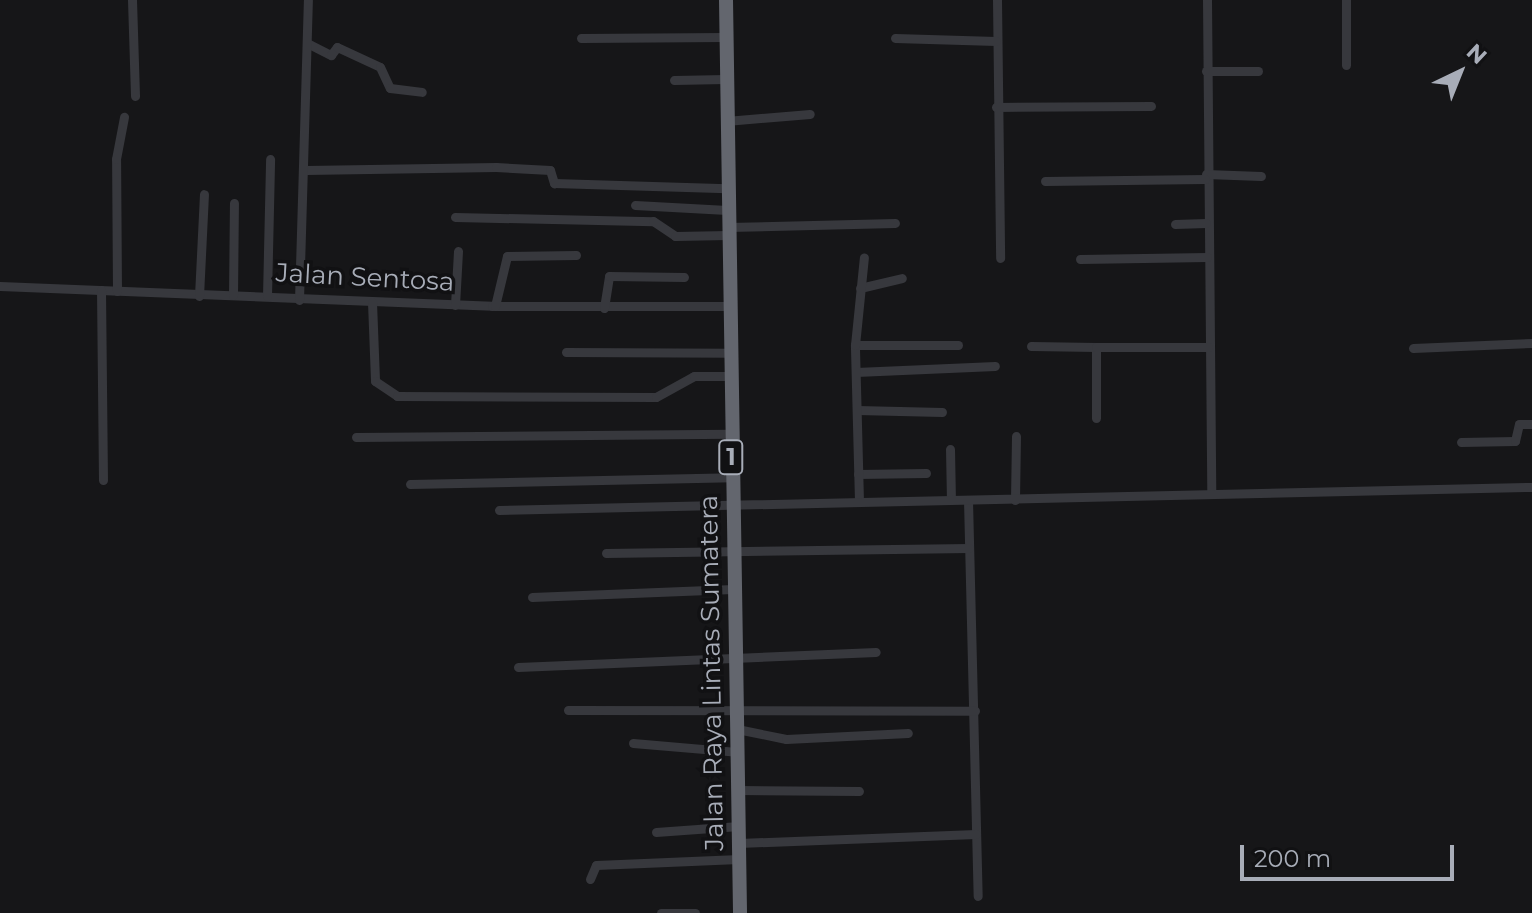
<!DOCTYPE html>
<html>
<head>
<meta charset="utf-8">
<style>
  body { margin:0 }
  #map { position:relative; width:1532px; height:913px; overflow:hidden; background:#161618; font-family:Montserrat,sans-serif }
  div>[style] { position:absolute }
  .minor>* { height:9px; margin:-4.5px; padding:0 4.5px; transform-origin:4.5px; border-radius:4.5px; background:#37383d }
  .highway>* { height:14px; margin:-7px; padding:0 7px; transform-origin:7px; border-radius:7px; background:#63666e }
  span { translate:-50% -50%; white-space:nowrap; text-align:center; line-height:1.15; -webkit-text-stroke:7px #111113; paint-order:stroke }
  .shield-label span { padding:2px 6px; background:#111113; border:2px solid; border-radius:6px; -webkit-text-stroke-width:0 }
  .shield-label { font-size:24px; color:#a8adb8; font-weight:700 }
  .street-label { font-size:26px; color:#a8adb8 }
  .north { position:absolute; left:1420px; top:32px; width:80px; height:80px; -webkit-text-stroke:6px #111113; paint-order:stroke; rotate:43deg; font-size:22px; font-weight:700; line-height:32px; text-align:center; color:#a8adb8 }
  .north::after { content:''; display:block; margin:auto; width:28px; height:36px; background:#a8adb8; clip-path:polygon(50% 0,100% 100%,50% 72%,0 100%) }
  .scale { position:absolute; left:1240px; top:845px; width:214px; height:36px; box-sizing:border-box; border:4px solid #a8adb8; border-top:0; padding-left:10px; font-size:24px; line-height:28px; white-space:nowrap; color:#a8adb8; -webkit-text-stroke:6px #111113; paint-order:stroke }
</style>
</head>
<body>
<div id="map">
  <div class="minor">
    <div style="left:132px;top:0;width:96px;rotate:88.2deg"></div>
    <div style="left:997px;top:0;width:258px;rotate:89.3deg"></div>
    <div style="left:1207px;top:0;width:494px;rotate:89.5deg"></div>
    <div style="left:581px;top:38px;width:144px;rotate:-0.4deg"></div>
    <div style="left:895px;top:38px;width:101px;rotate:1.7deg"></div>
    <div style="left:307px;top:43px;width:27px;rotate:27deg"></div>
    <div style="left:331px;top:55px;width:10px;rotate:-53deg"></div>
    <div style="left:337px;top:47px;width:47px;rotate:24.9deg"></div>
    <div style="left:380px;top:67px;width:23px;rotate:65deg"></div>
    <div style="left:390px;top:88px;width:32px;rotate:7deg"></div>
    <div style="left:1346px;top:65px;width:65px;rotate:-90deg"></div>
    <div style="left:1206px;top:71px;width:52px"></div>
    <div style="left:674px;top:80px;width:51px;rotate:-1.1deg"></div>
    <div style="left:996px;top:107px;width:155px;rotate:-0.4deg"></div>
    <div style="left:726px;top:121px;width:84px;rotate:-4.8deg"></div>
    <div style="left:306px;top:170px;width:190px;rotate:-0.9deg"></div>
    <div style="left:496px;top:167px;width:54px;rotate:3.2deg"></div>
    <div style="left:550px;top:170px;width:14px;rotate:73deg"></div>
    <div style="left:554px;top:183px;width:173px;rotate:1.7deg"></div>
    <div style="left:1206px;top:174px;width:55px;rotate:2.1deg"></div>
    <div style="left:1045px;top:181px;width:160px;rotate:-0.7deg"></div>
    <div style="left:635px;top:205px;width:92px;rotate:3.1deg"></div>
    <div style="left:455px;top:217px;width:198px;rotate:1.2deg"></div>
    <div style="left:653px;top:221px;width:27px;rotate:34deg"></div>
    <div style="left:675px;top:236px;width:53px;rotate:-1.1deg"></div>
    <div style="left:1175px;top:224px;width:31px;rotate:-2deg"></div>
    <div style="left:728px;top:227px;width:167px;rotate:-1.4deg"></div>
    <div style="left:1080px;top:259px;width:127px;rotate:-0.9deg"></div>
    <div style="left:0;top:286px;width:492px;rotate:2.3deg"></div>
    <div style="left:492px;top:306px;width:237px"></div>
    <div style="left:860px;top:288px;width:43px;rotate:-13.4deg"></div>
    <div style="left:101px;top:290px;width:190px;rotate:89.4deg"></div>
    <div style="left:117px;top:291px;width:132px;rotate:-90.4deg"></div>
    <div style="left:116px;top:159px;width:43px;rotate:-79.2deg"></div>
    <div style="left:233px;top:295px;width:92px;rotate:-89.4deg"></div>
    <div style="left:199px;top:296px;width:102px;rotate:-87.2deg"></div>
    <div style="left:267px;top:296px;width:137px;rotate:-88.7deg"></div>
    <div style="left:299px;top:300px;width:300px;rotate:-88.3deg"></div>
    <div style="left:372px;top:302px;width:79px;rotate:87.8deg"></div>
    <div style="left:375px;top:381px;width:27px;rotate:34deg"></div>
    <div style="left:397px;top:396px;width:259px;rotate:0.2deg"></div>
    <div style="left:656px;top:397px;width:43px;rotate:-28.9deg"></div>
    <div style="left:694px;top:376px;width:36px"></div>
    <div style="left:455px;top:305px;width:54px;rotate:-86.8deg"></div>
    <div style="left:495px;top:306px;width:51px;rotate:-76.5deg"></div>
    <div style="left:507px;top:256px;width:69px;rotate:-0.8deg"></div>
    <div style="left:604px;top:308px;width:32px;rotate:-81deg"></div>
    <div style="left:609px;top:276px;width:75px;rotate:0.8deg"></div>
    <div style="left:855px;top:345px;width:103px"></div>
    <div style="left:1031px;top:346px;width:65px;rotate:0.9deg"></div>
    <div style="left:1413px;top:348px;width:119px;rotate:-2.4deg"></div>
    <div style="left:566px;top:352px;width:164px;rotate:0.3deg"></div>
    <div style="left:856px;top:372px;width:139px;rotate:-2.5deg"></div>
    <div style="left:857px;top:410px;width:85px;rotate:1.3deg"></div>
    <div style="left:1096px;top:418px;width:71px;rotate:-90deg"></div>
    <div style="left:1096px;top:347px;width:112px"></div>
    <div style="left:356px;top:437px;width:374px;rotate:-0.5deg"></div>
    <div style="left:1461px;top:442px;width:54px;rotate:-1.1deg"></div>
    <div style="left:1515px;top:441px;width:17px;rotate:-77deg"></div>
    <div style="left:1519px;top:424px;width:13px"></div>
    <div style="left:950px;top:449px;width:51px;rotate:88.9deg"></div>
    <div style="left:858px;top:474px;width:68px;rotate:-0.8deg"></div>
    <div style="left:410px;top:484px;width:322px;rotate:-1.2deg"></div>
    <div style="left:968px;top:500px;width:396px;rotate:88.6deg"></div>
    <div style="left:1015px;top:500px;width:64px;rotate:-89.1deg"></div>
    <div style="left:859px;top:501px;width:156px;rotate:-91.5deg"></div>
    <div style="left:855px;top:345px;width:88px;rotate:-84.2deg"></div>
    <div style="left:499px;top:510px;width:1033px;rotate:-1.28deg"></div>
    <div style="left:606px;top:553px;width:363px;rotate:-0.8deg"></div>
    <div style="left:532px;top:597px;width:201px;rotate:-2.3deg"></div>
    <div style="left:518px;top:667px;width:358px;rotate:-2.4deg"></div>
    <div style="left:568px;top:710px;width:407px;rotate:0.1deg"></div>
    <div style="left:737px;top:729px;width:50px;rotate:11.5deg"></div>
    <div style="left:786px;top:739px;width:122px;rotate:-2.8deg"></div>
    <div style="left:633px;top:743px;width:104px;rotate:4.9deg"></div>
    <div style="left:738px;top:790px;width:121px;rotate:0.5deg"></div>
    <div style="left:656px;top:832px;width:83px;rotate:-4.1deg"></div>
    <div style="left:739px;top:843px;width:237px;rotate:-2.2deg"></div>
    <div style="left:590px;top:879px;width:15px;rotate:-67deg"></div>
    <div style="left:596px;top:865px;width:143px;rotate:-2.4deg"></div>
    <div style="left:661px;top:913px;width:34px"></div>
  </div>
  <div class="highway">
    <div style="left:726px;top:0;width:913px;rotate:89.12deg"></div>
  </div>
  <div class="shield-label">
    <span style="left:731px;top:457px">1</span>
  </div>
  <div class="street-label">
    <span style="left:365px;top:278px;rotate:3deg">Jalan Sentosa</span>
    <span style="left:712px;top:673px;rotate:-91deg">Jalan Raya Lintas Sumatera</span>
  </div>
  <div class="north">N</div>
  <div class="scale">200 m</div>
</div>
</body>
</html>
